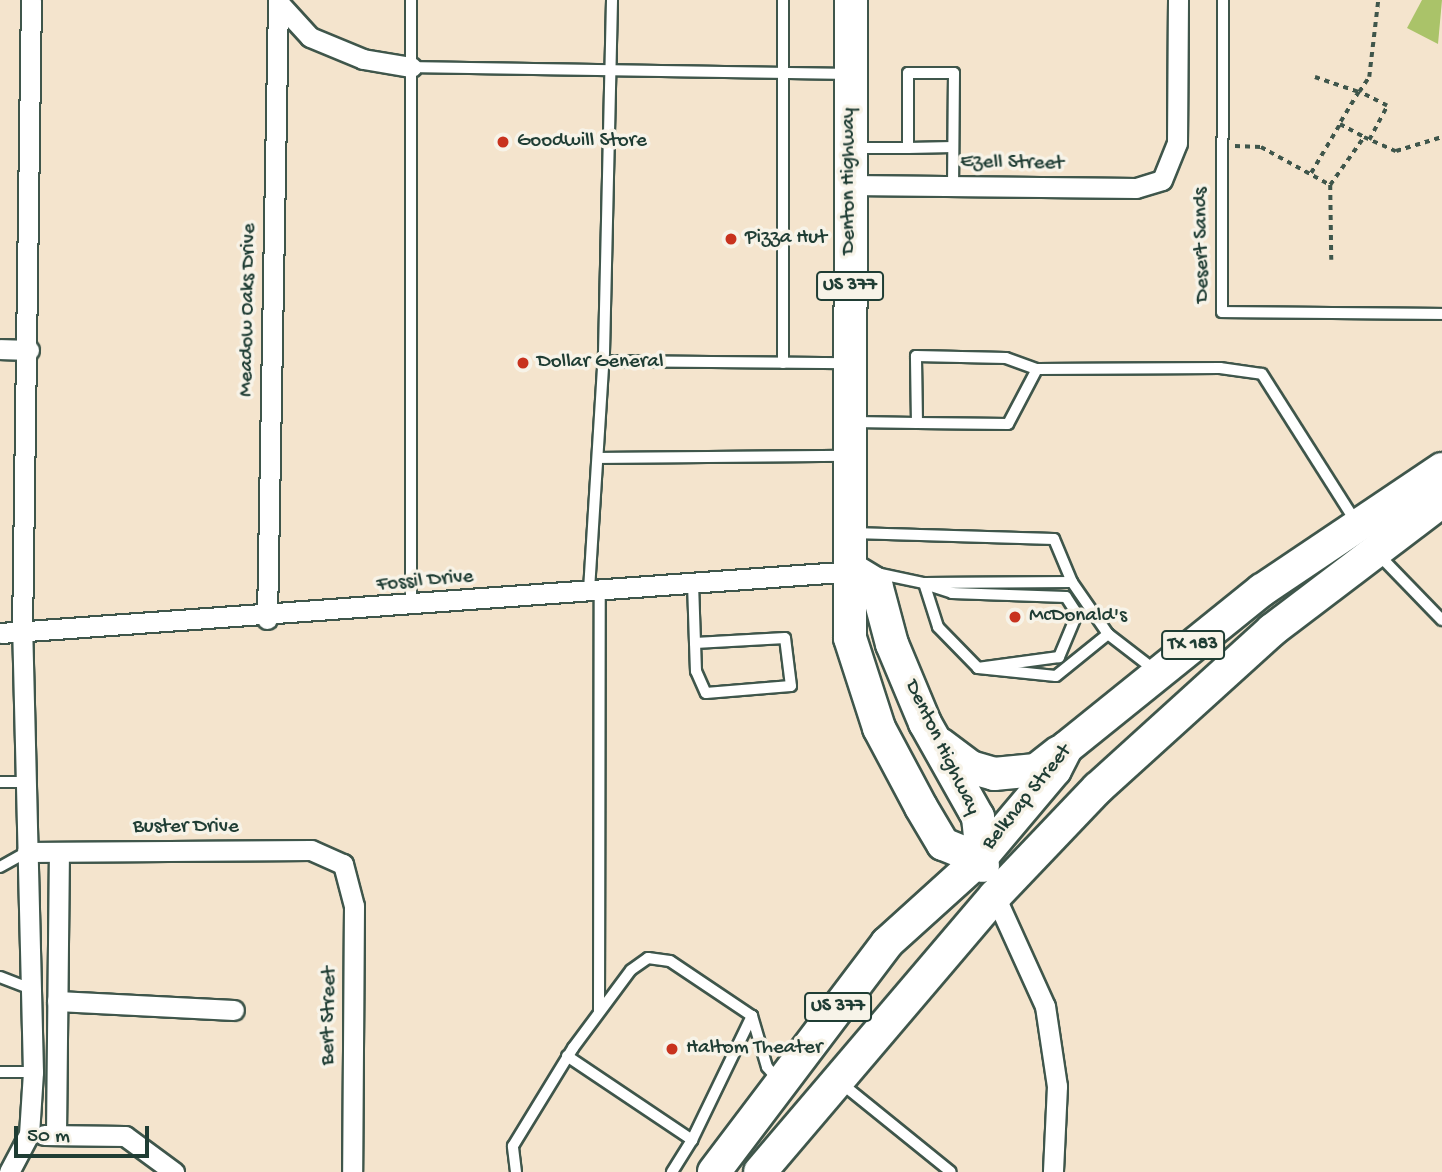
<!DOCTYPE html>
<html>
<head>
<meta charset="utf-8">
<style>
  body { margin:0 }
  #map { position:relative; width:1442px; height:1172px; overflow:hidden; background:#f4e4cd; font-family:"Gochi Hand",sans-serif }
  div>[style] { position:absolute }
  .green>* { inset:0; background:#aac369 }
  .path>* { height:3.5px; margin-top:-1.75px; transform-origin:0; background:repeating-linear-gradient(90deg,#3f564b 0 5px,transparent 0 10px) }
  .roads { filter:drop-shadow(2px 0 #3f564b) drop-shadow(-2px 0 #3f564b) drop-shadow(0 2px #3f564b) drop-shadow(0 -2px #3f564b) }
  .lane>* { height:10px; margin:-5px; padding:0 5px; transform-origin:5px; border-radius:5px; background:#fff }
  .street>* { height:19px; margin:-9.5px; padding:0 9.5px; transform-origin:9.5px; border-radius:9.5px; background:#fff }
  .primary>* { height:32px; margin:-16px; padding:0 16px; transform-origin:16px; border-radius:16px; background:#fff }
  .dots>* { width:19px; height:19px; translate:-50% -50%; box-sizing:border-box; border:4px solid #f7f3e8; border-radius:50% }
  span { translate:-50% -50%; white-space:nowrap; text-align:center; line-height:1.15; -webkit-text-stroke:7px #f7f3e8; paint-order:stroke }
  .shield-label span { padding:2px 5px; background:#f7f3e8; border:2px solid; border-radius:5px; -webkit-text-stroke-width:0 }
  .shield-label { font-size:19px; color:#1f3d34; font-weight:700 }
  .poi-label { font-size:21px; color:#1f3d34 }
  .left { translate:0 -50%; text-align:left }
  .street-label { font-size:21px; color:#1f3d34 }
  .scale { position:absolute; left:14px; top:1126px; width:135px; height:32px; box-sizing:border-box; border:4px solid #1f3d34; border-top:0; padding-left:9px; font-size:21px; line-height:24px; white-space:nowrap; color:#1f3d34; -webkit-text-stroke:5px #f7f3e8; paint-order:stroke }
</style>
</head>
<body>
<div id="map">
  <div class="green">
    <div style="clip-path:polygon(1422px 0,1442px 0,1438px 44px,1407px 28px)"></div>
  </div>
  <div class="path">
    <div style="left:1315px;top:77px;width:46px;rotate:18.8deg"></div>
    <div style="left:1359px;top:92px;width:37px;rotate:121deg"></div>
    <div style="left:1340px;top:124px;width:27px;rotate:28deg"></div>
    <div style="left:1369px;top:140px;width:38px;rotate:-62deg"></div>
    <div style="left:1387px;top:106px;width:31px;rotate:-153deg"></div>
    <div style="left:1359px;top:92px;width:18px;rotate:-56deg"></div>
    <div style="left:1369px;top:77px;width:78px;rotate:-83.3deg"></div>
    <div style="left:1235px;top:146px;width:26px;rotate:2deg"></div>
    <div style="left:1261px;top:147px;width:79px;rotate:28.8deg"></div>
    <div style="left:1311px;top:173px;width:57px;rotate:-59.4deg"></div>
    <div style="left:1331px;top:260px;width:75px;rotate:-90.8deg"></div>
    <div style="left:1330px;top:185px;width:59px;rotate:-54.7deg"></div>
    <div style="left:1364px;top:137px;width:35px;rotate:24deg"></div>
    <div style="left:1396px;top:151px;width:48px;rotate:-16.9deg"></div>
  </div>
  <div class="roads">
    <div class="lane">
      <div style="left:411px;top:0;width:605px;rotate:90deg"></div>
      <div style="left:1223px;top:0;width:312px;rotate:90.2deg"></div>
      <div style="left:1222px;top:312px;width:220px;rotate:0.5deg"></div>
      <div style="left:411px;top:67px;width:436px;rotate:0.9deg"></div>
      <div style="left:856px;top:148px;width:52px"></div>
      <div style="left:908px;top:148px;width:75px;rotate:-90deg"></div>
      <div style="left:908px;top:73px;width:46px"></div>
      <div style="left:954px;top:73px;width:113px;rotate:90.5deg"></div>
      <div style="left:908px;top:148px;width:45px;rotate:-1.3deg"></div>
      <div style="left:604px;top:361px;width:242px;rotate:0.5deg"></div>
      <div style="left:783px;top:363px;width:363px;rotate:-90deg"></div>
      <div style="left:1037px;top:369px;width:62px;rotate:117.8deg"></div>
      <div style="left:1008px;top:424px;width:91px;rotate:-179.4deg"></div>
      <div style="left:917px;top:423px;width:67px;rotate:-90.9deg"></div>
      <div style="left:916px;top:356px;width:90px;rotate:1.3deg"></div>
      <div style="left:1006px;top:358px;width:33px;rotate:20deg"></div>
      <div style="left:1037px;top:369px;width:183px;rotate:-0.3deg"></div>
      <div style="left:1220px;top:368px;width:42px;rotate:8.1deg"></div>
      <div style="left:1262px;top:374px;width:175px;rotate:57.6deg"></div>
      <div style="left:854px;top:422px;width:63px;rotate:0.9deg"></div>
      <div style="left:599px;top:458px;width:246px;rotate:-0.5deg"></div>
      <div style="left:853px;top:533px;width:201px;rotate:1.7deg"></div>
      <div style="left:1054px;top:539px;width:47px;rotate:67.3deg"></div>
      <div style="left:1378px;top:554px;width:92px;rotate:45.9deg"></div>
      <div style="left:876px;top:573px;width:49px;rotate:11.8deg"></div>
      <div style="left:924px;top:583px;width:148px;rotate:-0.4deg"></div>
      <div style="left:1072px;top:582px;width:63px;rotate:55.3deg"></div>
      <div style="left:1108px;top:634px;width:61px;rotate:37.6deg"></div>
      <div style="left:693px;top:583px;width:60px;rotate:88.1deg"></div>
      <div style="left:695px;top:643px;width:28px;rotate:88deg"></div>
      <div style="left:696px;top:671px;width:24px;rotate:66deg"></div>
      <div style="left:706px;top:693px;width:85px;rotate:-4.7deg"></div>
      <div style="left:791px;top:686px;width:48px;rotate:-97.1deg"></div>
      <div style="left:785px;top:638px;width:90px;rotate:176.8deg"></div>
      <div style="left:924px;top:583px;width:46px;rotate:72.3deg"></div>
      <div style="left:938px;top:627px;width:57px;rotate:45.7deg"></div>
      <div style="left:978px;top:668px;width:78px;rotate:5.9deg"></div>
      <div style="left:1056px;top:676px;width:67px;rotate:-38.9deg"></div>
      <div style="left:931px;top:586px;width:22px;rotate:18deg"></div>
      <div style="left:952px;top:593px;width:114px;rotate:2deg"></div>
      <div style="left:1066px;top:597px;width:20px;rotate:57deg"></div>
      <div style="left:1077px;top:614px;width:47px;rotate:112.7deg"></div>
      <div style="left:1059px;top:657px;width:82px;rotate:172.3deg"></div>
      <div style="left:589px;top:590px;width:237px;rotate:-86.4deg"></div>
      <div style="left:604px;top:353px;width:353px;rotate:-88.7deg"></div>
      <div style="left:0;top:782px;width:25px"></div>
      <div style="left:0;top:867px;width:31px;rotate:-29deg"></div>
      <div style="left:0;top:977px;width:33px;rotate:21deg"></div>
      <div style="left:599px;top:1011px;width:421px;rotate:-89.9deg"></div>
      <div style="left:567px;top:1056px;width:151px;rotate:33.9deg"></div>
      <div style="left:692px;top:1140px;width:38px;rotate:122deg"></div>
      <div style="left:0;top:1072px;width:33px"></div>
      <div style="left:841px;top:1083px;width:141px;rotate:39deg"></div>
      <div style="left:692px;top:1140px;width:138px;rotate:-64.2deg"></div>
      <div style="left:516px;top:1172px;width:26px;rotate:-97deg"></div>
      <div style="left:513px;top:1146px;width:115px;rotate:-58.5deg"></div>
      <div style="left:573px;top:1048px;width:97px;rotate:-53.4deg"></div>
      <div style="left:631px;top:970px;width:21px;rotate:-35deg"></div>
      <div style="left:648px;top:958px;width:22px;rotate:8deg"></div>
      <div style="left:670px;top:961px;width:99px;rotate:33.9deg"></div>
      <div style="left:752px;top:1016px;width:53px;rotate:73.6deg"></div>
      <div style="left:767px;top:1067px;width:18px;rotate:49deg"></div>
    </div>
    <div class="street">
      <div style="left:278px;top:2px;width:47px;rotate:47.6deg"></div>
      <div style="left:310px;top:37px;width:57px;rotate:22.5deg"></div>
      <div style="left:363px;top:59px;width:49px;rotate:9.5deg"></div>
      <div style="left:850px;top:185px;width:286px;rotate:0.6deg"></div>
      <div style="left:1136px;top:188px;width:27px;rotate:-17deg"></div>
      <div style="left:1162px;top:180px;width:40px;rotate:-68deg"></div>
      <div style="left:1177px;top:143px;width:143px;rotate:-89.6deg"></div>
      <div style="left:0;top:349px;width:29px;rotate:2deg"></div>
      <div style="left:267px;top:619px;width:619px;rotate:-88.98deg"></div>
      <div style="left:0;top:633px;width:856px;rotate:-4.15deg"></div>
      <div style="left:27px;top:852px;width:284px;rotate:-0.4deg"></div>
      <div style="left:311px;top:850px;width:35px;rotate:24deg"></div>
      <div style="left:343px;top:864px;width:43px;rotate:75.3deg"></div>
      <div style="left:354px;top:906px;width:266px;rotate:90.4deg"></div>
      <div style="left:995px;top:896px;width:121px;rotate:65.6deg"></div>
      <div style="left:1045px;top:1006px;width:81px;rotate:81.5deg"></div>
      <div style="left:1057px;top:1086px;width:86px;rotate:92.7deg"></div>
      <div style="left:57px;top:1001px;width:177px;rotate:2.9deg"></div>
      <div style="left:44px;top:1135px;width:81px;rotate:0.7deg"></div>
      <div style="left:125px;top:1136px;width:61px;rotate:36.3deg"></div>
      <div style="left:56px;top:1135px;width:283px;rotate:-89.4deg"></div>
      <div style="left:9px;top:1172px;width:43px;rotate:-62.2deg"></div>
      <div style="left:29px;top:1134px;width:62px;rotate:-86.3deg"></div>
      <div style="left:33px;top:1072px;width:439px;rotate:-91.4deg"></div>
      <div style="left:22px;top:633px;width:633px;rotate:-89.19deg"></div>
    </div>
    <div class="primary">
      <div style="left:851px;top:0;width:638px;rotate:90.09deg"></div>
      <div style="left:850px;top:638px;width:95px;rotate:72.1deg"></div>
      <div style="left:879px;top:728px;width:89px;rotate:62deg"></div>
      <div style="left:921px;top:807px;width:43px;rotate:59.3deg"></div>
      <div style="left:943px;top:844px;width:40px;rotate:22deg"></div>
      <div style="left:854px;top:571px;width:26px;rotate:31deg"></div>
      <div style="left:876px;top:584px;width:62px;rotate:75.1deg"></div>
      <div style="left:892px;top:644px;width:86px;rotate:67.3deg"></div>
      <div style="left:925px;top:723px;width:108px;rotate:60.6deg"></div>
      <div style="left:978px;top:817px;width:49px;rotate:84.2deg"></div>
      <div style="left:940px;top:744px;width:38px;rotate:37deg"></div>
      <div style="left:970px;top:767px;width:25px;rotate:16deg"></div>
      <div style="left:994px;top:774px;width:42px;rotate:-5.4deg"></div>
      <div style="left:1036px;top:770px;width:29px;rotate:-38deg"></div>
      <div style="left:714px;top:1172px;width:287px;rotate:-52.9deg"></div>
      <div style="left:887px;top:943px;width:125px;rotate:-42.1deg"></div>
      <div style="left:980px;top:859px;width:116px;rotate:-49.9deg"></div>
      <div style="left:1055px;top:770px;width:25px;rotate:-63deg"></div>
      <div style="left:1066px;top:748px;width:252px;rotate:-38.9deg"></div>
      <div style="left:1262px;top:590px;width:217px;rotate:-33.9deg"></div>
      <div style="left:760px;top:1172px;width:362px;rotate:-49.6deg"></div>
      <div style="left:995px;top:896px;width:149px;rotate:-46.4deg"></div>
      <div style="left:1098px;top:788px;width:235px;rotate:-42.2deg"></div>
      <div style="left:1272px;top:630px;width:213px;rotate:-37.2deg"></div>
    </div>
  </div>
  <div class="dots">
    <div style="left:503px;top:142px;background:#c8321e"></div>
    <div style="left:731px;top:239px;background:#c8321e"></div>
    <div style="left:523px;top:363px;background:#c8321e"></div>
    <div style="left:1015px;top:617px;background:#c8321e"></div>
    <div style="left:672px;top:1049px;background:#c8321e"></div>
  </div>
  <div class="shield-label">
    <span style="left:850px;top:286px">US 377</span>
    <span style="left:1193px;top:645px">TX 183</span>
    <span style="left:838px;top:1007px">US 377</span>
  </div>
  <div class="poi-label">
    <span class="left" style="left:517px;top:142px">Goodwill Store</span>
    <span class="left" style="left:745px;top:239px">Pizza Hut</span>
    <span class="left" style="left:537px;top:363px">Dollar General</span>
    <span class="left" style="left:1029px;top:617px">McDonald's</span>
    <span class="left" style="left:686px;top:1049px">Haltom Theater</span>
  </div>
  <div class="street-label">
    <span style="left:1012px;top:164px;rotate:1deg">Ezell Street</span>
    <span style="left:850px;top:181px;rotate:-90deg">Denton Highway</span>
    <span style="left:1203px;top:245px;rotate:-91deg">Desert Sands</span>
    <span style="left:249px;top:310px;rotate:-89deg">Meadow Oaks Drive</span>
    <span style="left:425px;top:582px;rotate:-5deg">Fossil Drive</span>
    <span style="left:941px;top:748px;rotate:64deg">Denton Highway</span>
    <span style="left:1028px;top:798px;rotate:-51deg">Belknap Street</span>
    <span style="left:186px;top:828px">Buster Drive</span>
    <span style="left:330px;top:1016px;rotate:-89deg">Bert Street</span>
  </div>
  <div class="scale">50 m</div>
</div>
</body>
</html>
